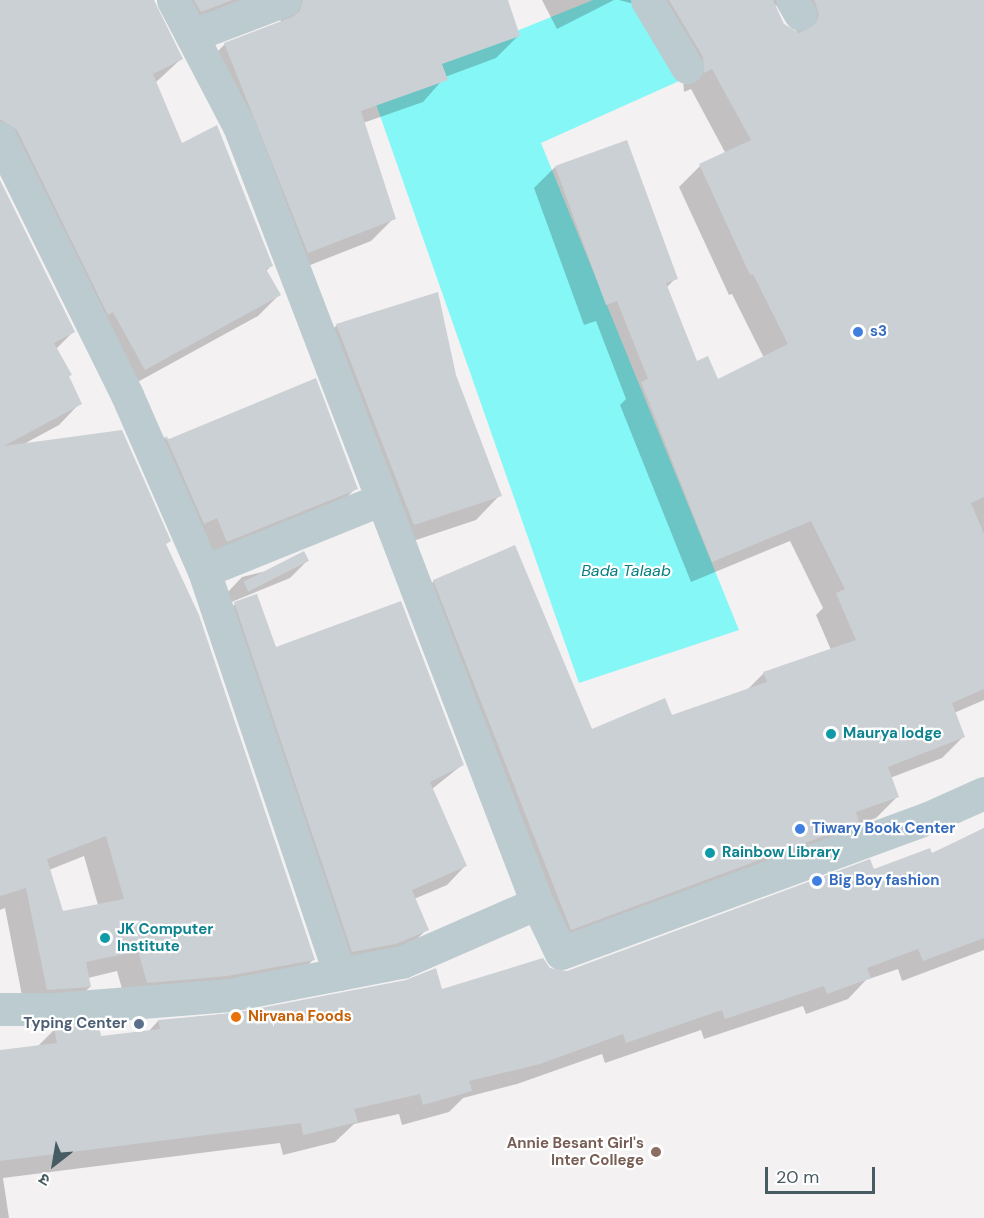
<!DOCTYPE html>
<html>
<head>
<meta charset="utf-8">
<style>
  body { margin:0 }
  #map { position:relative; width:984px; height:1218px; overflow:hidden; background:#f4f1f2; font-family:"DM Sans","Noto Sans Devanagari",sans-serif }
  div>[style] { position:absolute }
  .water>* { inset:0; background:#85f7f6 }
  .shadow>* { inset:0; background:#0003 }
  .building>* { inset:0; background:#cbd0d4; transform-origin:0 0 }
  .minor>* { height:33px; margin:-16.5px; padding:0 16.5px; transform-origin:16.5px; border-radius:16.5px; background:#bbcbcf }
  .dots>* { width:16px; height:16px; translate:-50% -50%; box-sizing:border-box; border:3px solid #fff; border-radius:50% }
  span { translate:-50% -50%; white-space:nowrap; text-align:center; line-height:1.15; -webkit-text-stroke:4.5px #fff; paint-order:stroke }
  .shop-label { font-size:15px; color:#366cbe; font-weight:700 }
  .left { translate:0 -50%; text-align:left }
  .culture-label { font-size:15px; color:#0d838f; font-weight:700 }
  .food-label { font-size:15px; color:#c56008; font-weight:700 }
  .service-label { font-size:15px; color:#4e5e75; font-weight:700 }
  .right { translate:-100% -50%; text-align:right }
  .education-label { font-size:15px; color:#785e54; font-weight:700 }
  .water-label { font-size:16px; color:#068080; font-style:italic }
  .north { position:absolute; left:24px; top:1134px; width:60px; height:60px; -webkit-text-stroke:4px #fff; paint-order:stroke; rotate:211deg; font-size:16px; font-weight:700; line-height:24px; text-align:center; color:#475b62 }
  .north::after { content:''; display:block; margin:auto; width:21px; height:27px; background:#475b62; clip-path:polygon(50% 0,100% 100%,50% 72%,0 100%) }
  .scale { position:absolute; left:765px; top:1167px; width:110px; height:27px; box-sizing:border-box; border:3px solid #475b62; border-top:0; padding-left:8px; font-size:18px; line-height:21px; white-space:nowrap; color:#475b62; -webkit-text-stroke:4px #fff; paint-order:stroke }
</style>
</head>
<body>
<div id="map">
  <div class="water">
    <div style="clip-path:polygon(593px 0,637px 0,688px 77px,541px 143px,739px 630px,579px 683px,371px 90px)"></div>
  </div>
  <div class="shadow">
    <div style="clip-path:polygon(46px 0,144px 0,181px 59px,155px 83px,182px 145px,271px 266px,266px 271px,279px 295px,258px 316px,123px 390px,0 160px,0 20px)"></div>
    <div style="clip-path:polygon(179px 0,506px 0,519px 35px,496px 58px,445px 77px,423px 102px,363px 123px,394px 218px,371px 241px,285px 275px,202px 67px,225px 44px,281px 23px,280px 16px,177px 34px)"></div>
    <div style="clip-path:polygon(542px 0,614px 0,557px 29px)"></div>
    <div style="clip-path:polygon(evenodd,619px 0,984px 0,984px 700px,954px 713px,963px 737px,942px 758px,890px 778px,897px 797px,876px 818px,855px 825px,836px 844px,549px 950px,413px 602px,434px 581px,591px 731px,672px 717px,746px 691px,764px 673px,831px 650px,816px 615px,823px 608px,790px 541px,691px 582px,620px 405px,626px 399px,596px 321px,584px 325px,534px 188px,555px 167px,676px 278px,666px 288px,696px 363px,717px 381px,764px 358px,732px 294px,729px 295px,679px 187px,700px 166px,726px 154px,691px 89px,684px 92px,683px 79px,634px 4px,619px 0,773px 4px,787px 11px,797px 33px,783px 25px,773px 4px)"></div>
    <div style="clip-path:polygon(evenodd,0 184px,73px 332px,56px 349px,80px 403px,59px 425px,22px 445px,165px 545px,314px 959px,292px 980px,126px 1003px,117px 971px,88px 978px,90px 987px,68px 1008px,25px 1011px,5px 908px,0 910px,0 184px,84px 856px,98px 905px,62px 912px,49px 870px,84px 856px)"></div>
    <div style="clip-path:polygon(337px 325px,455px 375px,500px 495px,476px 520px,389px 549px,313px 349px)"></div>
    <div style="clip-path:polygon(165px 437px,168px 441px,356px 488px,336px 508px,206px 561px,145px 456px)"></div>
    <div style="clip-path:polygon(307px 561px,290px 578px,229px 603px,226px 594px,242px 577px)"></div>
    <div style="clip-path:polygon(235px 604px,275px 649px,462px 765px,432px 789px,465px 866px,447px 885px,414px 899px,427px 929px,408px 948px,334px 970px,216px 623px)"></div>
    <div style="clip-path:polygon(984px 828px,984px 950px,902px 981px,898px 969px,866px 980px,848px 999px,806px 1014px,803px 1006px,704px 1039px,701px 1030px,605px 1063px,602px 1054px,517px 1084px,463px 1098px,449px 1112px,402px 1125px,399px 1114px,354px 1124px,335px 1142px,283px 1155px,280px 1143px,3px 1178px,9px 1218px,0 1218px,0 1060px,37px 1047px,55px 1029px,100px 1038px,148px 1032px,158px 1021px,441px 991px,550px 970px,568px 972px,873px 871px,932px 855px)"></div>
  </div>
  <div class="building">
    <div style="clip-path:polygon(0 0,154px 0,183px 59px,153px 74px,182px 143px,217px 125px,273px 266px,266px 269px,281px 295px,145px 370px,113px 312px,108px 315px,17px 130px,0 119px)"></div>
    <div style="clip-path:polygon(194px 0,232px 0,201px 12px)"></div>
    <div style="clip-path:polygon(303px 0,508px 0,520px 36px,442px 64px,448px 80px,361px 111px,396px 219px,308px 253px,224px 43px,292px 17px,300px 11px)"></div>
    <div style="clip-path:polygon(669px 0,773px 0,784px 24px,799px 33px,816px 23px,819px 14px,814px 0,984px 0,984px 497px,971px 503px,984px 534px,984px 689px,952px 703px,965px 737px,888px 767px,899px 797px,856px 812px,859px 823px,571px 930px,433px 580px,515px 545px,592px 729px,665px 698px,672px 715px,767px 682px,763px 672px,856px 640px,836px 593px,845px 589px,811px 521px,712px 562px,641px 382px,648px 379px,617px 301px,606px 305px,555px 166px,627px 140px,678px 279px,666px 283px,697px 361px,708px 356px,718px 379px,788px 344px,753px 274px,750px 275px,699px 164px,751px 140px,712px 69px,704px 73px,703px 57px)"></div>
    <div style="clip-path:polygon(evenodd,0 180px,75px 332px,54px 343px,72px 375px,69px 376px,82px 404px,4px 446px,122px 430px,171px 541px,166px 544px,199px 615px,315px 960px,227px 976px,147px 983px,138px 951px,86px 962px,91px 987px,47px 990px,26px 888px,0 896px,0 180px,106px 836px,124px 899px,63px 911px,47px 859px,106px 836px)"></div>
    <div style="clip-path:polygon(438px 292px,456px 375px,502px 496px,414px 525px,336px 324px)"></div>
    <div style="clip-path:polygon(316px 378px,358px 489px,227px 542px,217px 518px,204px 524px,165px 435px,169px 439px)"></div>
    <div style="left:304px;top:551px;width:11px;height:68px;rotate:63deg"></div>
    <div style="clip-path:polygon(257px 594px,276px 647px,401px 601px,464px 765px,430px 782px,467px 866px,412px 890px,429px 930px,396px 944px,352px 952px,234px 602px)"></div>
    <div style="clip-path:polygon(984px 828px,984px 938px,923px 961px,918px 949px,867px 968px,871px 978px,827px 994px,824px 986px,725px 1019px,722px 1010px,626px 1043px,623px 1034px,540px 1064px,469px 1081px,472px 1091px,423px 1105px,420px 1094px,354px 1109px,358px 1122px,303px 1135px,301px 1123px,0 1161px,0 1050px,57px 1043px,54px 1028px,99px 1024px,101px 1036px,160px 1029px,158px 1020px,234px 1013px,406px 980px,436px 968px,442px 989px,543px 958px,550px 968px,567px 971px,870px 859px,874px 869px,930px 848px,932px 853px)"></div>
  </div>
  <div class="minor">
    <div style="left:173px;top:0;width:142px;rotate:62.4deg"></div>
    <div style="left:239px;top:126px;width:832px;rotate:69.02deg"></div>
    <div style="left:647px;top:0;width:78px;rotate:59.2deg"></div>
    <div style="left:792px;top:0;width:16px;rotate:60deg"></div>
    <div style="left:193px;top:35px;width:98px;rotate:-20.8deg"></div>
    <div style="left:0;top:138px;width:287px;rotate:63.7deg"></div>
    <div style="left:127px;top:395px;width:192px;rotate:66.4deg"></div>
    <div style="left:204px;top:571px;width:425px;rotate:71.4deg"></div>
    <div style="left:204px;top:571px;width:192px;rotate:-22deg"></div>
    <div style="left:0;top:1009px;width:53px"></div>
    <div style="left:53px;top:1009px;width:178px;rotate:-4.5deg"></div>
    <div style="left:230px;top:995px;width:175px;rotate:-10.9deg"></div>
    <div style="left:402px;top:962px;width:147px;rotate:-23.6deg"></div>
    <div style="left:537px;top:903px;width:55px;rotate:64.4deg"></div>
    <div style="left:561px;top:953px;width:391px;rotate:-20.2deg"></div>
    <div style="left:928px;top:818px;width:61px;rotate:-24.1deg"></div>
  </div>
  <div class="dots">
    <div style="left:858px;top:332px;background:#3f7fe0"></div>
    <div style="left:831px;top:734px;background:#0f9aa8"></div>
    <div style="left:800px;top:829px;background:#3f7fe0"></div>
    <div style="left:710px;top:853px;background:#0f9aa8"></div>
    <div style="left:817px;top:881px;background:#3f7fe0"></div>
    <div style="left:105px;top:938px;background:#0f9aa8"></div>
    <div style="left:236px;top:1017px;background:#e8710a"></div>
    <div style="left:139px;top:1024px;background:#5c6f8a"></div>
    <div style="left:656px;top:1152px;background:#8d6e63"></div>
  </div>
  <div class="shop-label">
    <span class="left" style="left:870px;top:332px">s3</span>
    <span class="left" style="left:812px;top:829px">Tiwary Book Center</span>
    <span class="left" style="left:829px;top:881px">Big Boy fashion</span>
  </div>
  <div class="culture-label">
    <span class="left" style="left:843px;top:734px">Maurya lodge</span>
    <span class="left" style="left:722px;top:853px">Rainbow Library</span>
    <span class="left" style="left:117px;top:938px">JK Computer<br>Institute</span>
  </div>
  <div class="food-label">
    <span class="left" style="left:248px;top:1017px">Nirvana Foods</span>
  </div>
  <div class="service-label">
    <span class="right" style="left:127px;top:1024px">Typing Center</span>
  </div>
  <div class="education-label">
    <span class="right" style="left:644px;top:1152px">Annie Besant Girl's<br>Inter College</span>
  </div>
  <div class="water-label">
    <span style="left:626px;top:571px">Bada Talaab</span>
  </div>
  <div class="north">उ</div>
  <div class="scale">20 m</div>
</div>
</body>
</html>
